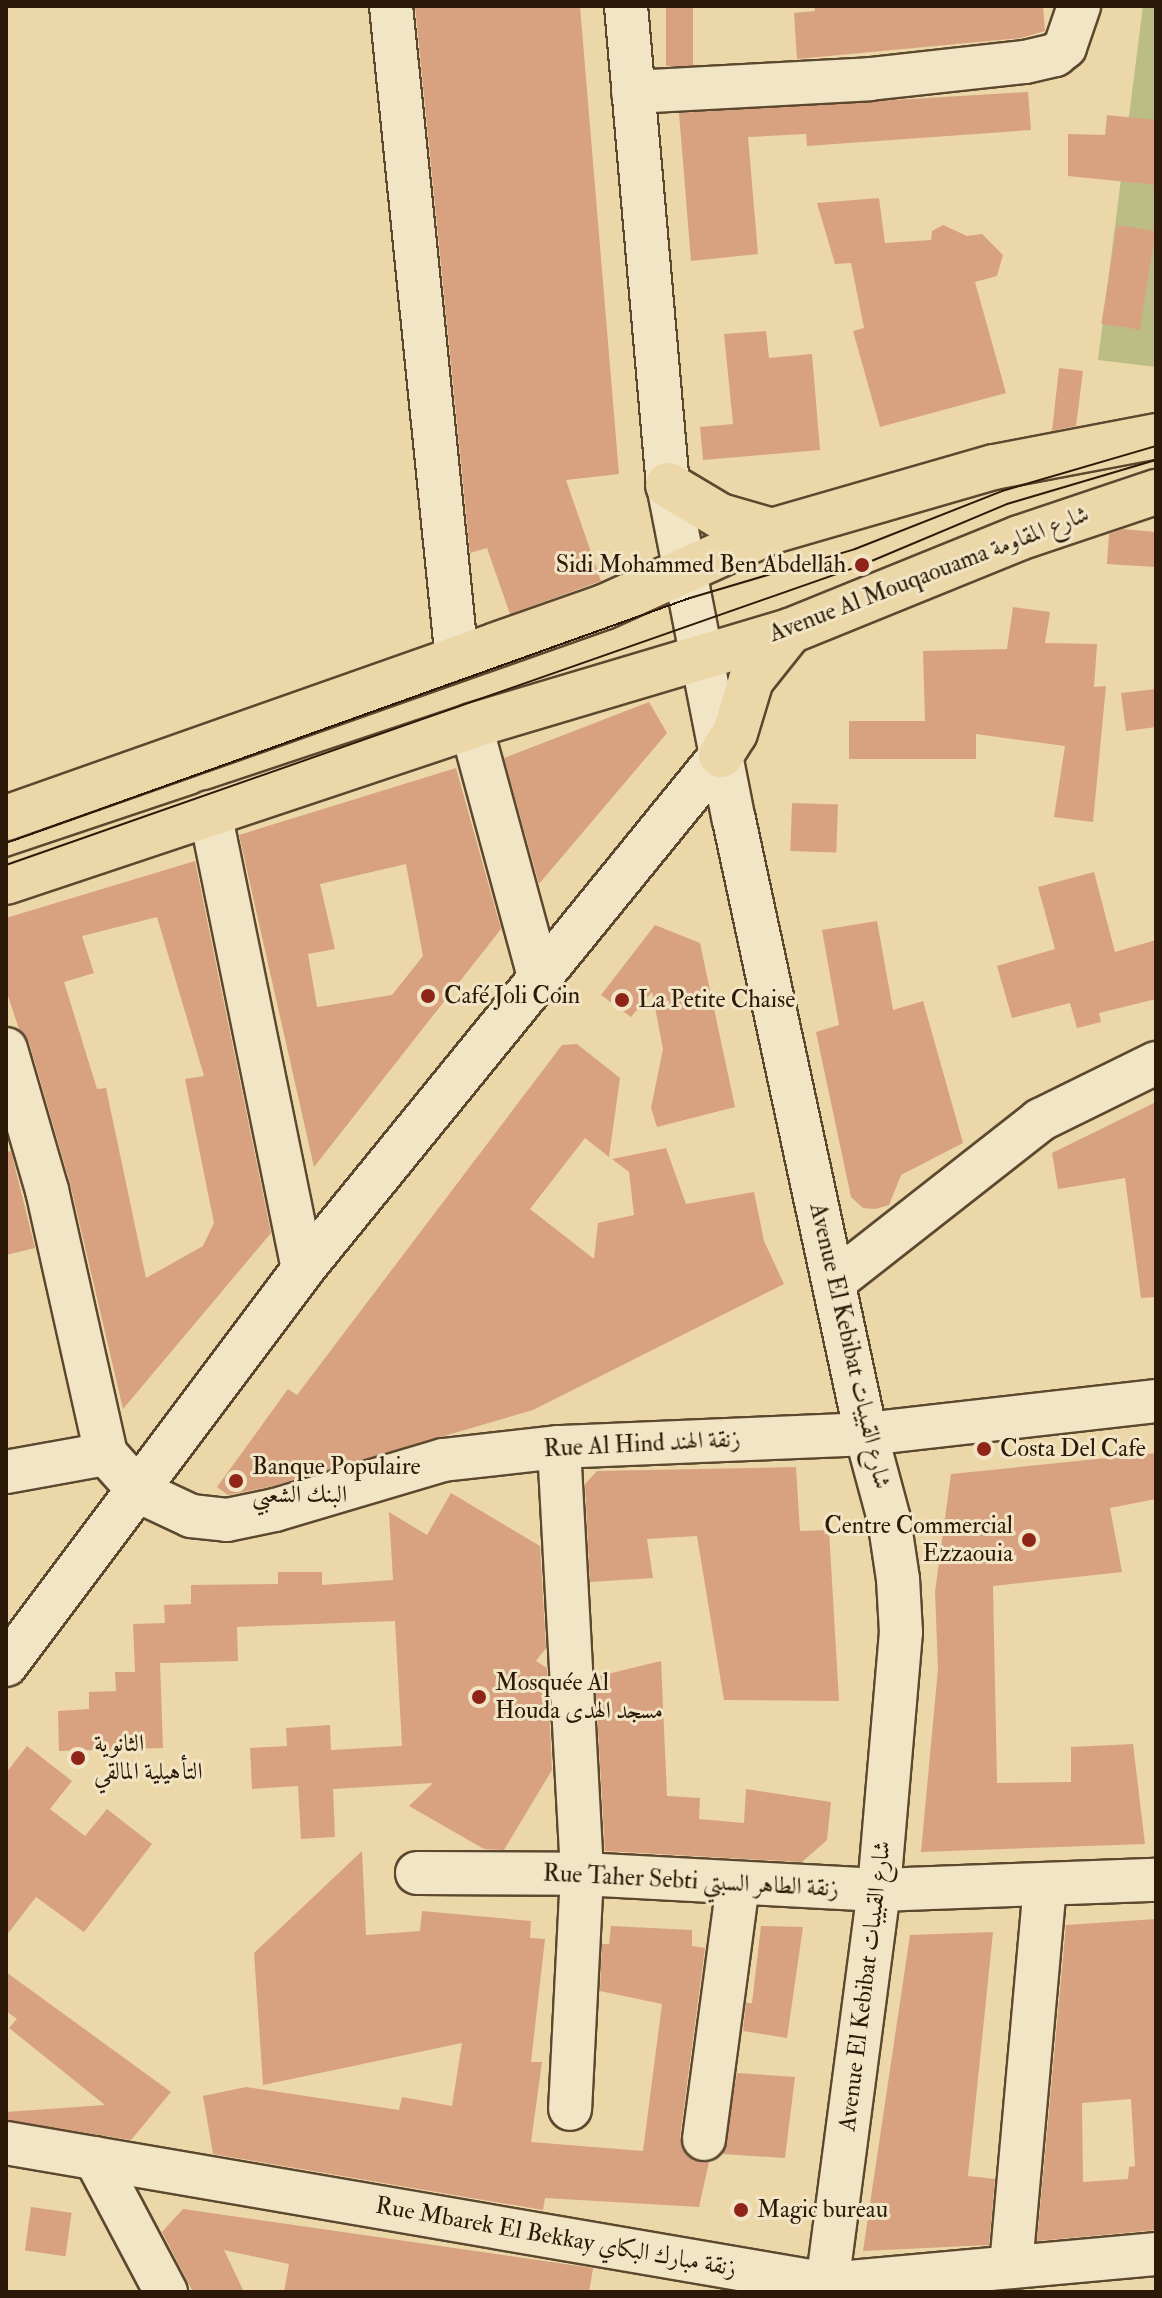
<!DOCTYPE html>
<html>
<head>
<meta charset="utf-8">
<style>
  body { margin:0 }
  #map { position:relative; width:1162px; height:2298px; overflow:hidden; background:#ebd7a8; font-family:"IM FELL Double Pica",Amiri,serif }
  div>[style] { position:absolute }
  .green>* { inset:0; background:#bcbd84 }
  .building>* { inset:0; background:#d8a281; transform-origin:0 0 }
  .roads { filter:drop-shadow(2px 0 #5c482f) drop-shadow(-2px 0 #5c482f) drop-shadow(0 2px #5c482f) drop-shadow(0 -2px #5c482f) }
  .minor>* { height:42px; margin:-21px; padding:0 21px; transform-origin:21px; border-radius:21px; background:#f2e5c6 }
  .major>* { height:44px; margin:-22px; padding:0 22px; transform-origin:22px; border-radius:22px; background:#ebd7a8 }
  .tram>* { height:2px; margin:-1px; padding:0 1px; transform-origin:1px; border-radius:1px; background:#2d1907 }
  .dots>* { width:22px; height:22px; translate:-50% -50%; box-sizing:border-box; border:4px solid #f2e5c6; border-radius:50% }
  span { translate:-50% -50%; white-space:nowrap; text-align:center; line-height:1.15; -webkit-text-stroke:6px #f2e5c6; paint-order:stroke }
  .poi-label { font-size:24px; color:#2d1907 }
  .right { translate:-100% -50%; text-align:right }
  .left { translate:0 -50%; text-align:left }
  .street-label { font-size:24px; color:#2d1907 }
  .frame { position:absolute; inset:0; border:8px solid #2d1907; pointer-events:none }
</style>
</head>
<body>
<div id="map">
  <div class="green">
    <div style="clip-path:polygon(1143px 6px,1156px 6px,1156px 367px,1098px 360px)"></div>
  </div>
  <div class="building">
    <div style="clip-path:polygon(415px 6px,580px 6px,619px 474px,566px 480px,601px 581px,510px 614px,487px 548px,470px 553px)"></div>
    <div style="left:666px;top:6px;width:27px;height:60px"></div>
    <div style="clip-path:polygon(814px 6px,1043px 6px,1045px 31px,1021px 38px,797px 59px,794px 13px,815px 11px)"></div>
    <div style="clip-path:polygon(1028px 92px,1031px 130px,807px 146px,806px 134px,748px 137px,758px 254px,691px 261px,679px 113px)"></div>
    <div style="clip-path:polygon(1107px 115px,1156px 120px,1156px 185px,1068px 176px,1068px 134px,1105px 135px)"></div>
    <div style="clip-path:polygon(879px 198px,885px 243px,931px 240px,932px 231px,943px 225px,967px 236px,982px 234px,1003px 255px,997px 276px,975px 282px,1006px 393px,880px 427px,853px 331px,864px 328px,851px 263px,835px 264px,817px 203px)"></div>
    <div style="left:1117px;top:225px;width:39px;height:100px;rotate:9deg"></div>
    <div style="clip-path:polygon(766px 331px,769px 358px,812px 354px,820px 450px,703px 460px,700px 427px,733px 424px,724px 334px)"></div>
    <div style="clip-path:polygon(1059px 368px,1083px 371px,1076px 426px,1052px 431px)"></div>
    <div style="clip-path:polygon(1123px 529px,1156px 532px,1156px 567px,1107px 564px,1109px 534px)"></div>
    <div style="clip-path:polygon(1013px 607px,1050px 612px,1045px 643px,1097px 644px,1094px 687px,1106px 686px,1093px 822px,1054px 817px,1065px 746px,976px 734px,976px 759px,849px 759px,849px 721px,925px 721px,923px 651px,1007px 649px)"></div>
    <div style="clip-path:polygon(1156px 689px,1156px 727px,1126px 731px,1121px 693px)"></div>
    <div style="clip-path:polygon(649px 702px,667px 733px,539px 884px,504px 758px)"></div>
    <div style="clip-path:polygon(evenodd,456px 768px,501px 929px,314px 1167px,239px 835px,456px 768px,406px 864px,423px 956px,392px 995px,317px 1007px,308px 954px,335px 949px,320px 884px,406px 864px)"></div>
    <div style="left:792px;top:803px;width:46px;height:48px;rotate:2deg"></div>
    <div style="clip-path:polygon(evenodd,195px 861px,271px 1233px,123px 1409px,70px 1183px,29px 1042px,19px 1029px,6px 990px,6px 918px,195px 861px,157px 917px,204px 1076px,185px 1079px,214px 1223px,203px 1246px,146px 1278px,106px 1088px,97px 1089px,64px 982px,94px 973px,82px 936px,157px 917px)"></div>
    <div style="clip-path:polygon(1094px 872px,1115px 952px,1156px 940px,1156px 999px,1099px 1013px,1101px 1022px,1077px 1028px,1070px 1003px,1012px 1018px,997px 966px,1055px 949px,1038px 887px)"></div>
    <div style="clip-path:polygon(877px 921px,893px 1010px,923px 1001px,963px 1143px,901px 1175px,889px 1205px,875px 1209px,863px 1208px,851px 1197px,816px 1032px,839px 1025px,822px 930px)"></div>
    <div style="clip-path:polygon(655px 925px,700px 943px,735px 1107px,657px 1127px,651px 1108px,663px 1049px,652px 992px,631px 1017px,601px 995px)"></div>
    <div style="clip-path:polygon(577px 1044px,620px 1078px,609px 1157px,585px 1138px,530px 1209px,594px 1259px,598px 1223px,634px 1215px,629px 1172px,612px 1159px,666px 1148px,686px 1204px,754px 1192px,764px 1241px,784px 1284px,533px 1410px,269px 1487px,228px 1495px,217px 1487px,288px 1389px,297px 1395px,562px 1045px)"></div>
    <div style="clip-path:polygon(1156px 1102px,1156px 1297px,1141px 1298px,1125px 1178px,1058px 1189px,1052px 1153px)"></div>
    <div style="clip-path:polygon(11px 1151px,35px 1248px,6px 1255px,6px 1152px)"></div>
    <div style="clip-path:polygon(1156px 1453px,1156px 1499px,1110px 1508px,1122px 1572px,993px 1586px,997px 1783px,1071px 1782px,1071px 1747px,1133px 1744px,1145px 1844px,921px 1852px,938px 1669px,935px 1592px,951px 1474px)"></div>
    <div style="clip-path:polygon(796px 1467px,800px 1531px,829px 1530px,839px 1701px,724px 1700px,697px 1536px,647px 1539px,653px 1578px,590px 1582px,585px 1484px,597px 1471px)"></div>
    <div style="clip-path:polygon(451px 1493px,540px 1546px,546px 1648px,536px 1661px,547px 1668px,552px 1770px,504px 1850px,484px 1849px,409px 1806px,433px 1783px,333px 1789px,335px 1837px,301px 1839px,298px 1786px,252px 1789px,250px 1748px,287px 1746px,286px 1728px,330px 1725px,331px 1750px,402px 1746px,395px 1621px,237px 1627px,238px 1661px,160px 1663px,163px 1748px,59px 1751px,58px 1711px,89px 1709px,89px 1692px,116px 1691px,115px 1672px,135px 1672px,133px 1624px,165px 1623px,164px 1605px,191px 1604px,191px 1585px,278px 1584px,278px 1572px,322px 1572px,322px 1585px,393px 1580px,389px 1512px,427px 1535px)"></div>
    <div style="clip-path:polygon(661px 1661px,667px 1796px,700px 1798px,699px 1819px,744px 1823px,746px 1789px,831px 1802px,827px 1840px,802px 1862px,605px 1851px,595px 1677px)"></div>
    <div style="clip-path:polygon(27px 1746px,72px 1781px,50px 1809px,85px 1836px,107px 1809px,152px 1844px,84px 1932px,36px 1897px,6px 1936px,6px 1773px)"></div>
    <div style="clip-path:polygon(362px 1851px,366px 1935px,420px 1931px,422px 1911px,531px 1921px,530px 1938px,545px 1939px,531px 2062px,542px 2062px,531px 2142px,643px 2151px,662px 2004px,600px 1991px,602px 1944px,609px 1944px,611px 1926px,692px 1930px,692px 1946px,705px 1948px,680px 2137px,689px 2157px,709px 2162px,699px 2207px,545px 2198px,543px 2210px,213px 2154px,203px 2096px,246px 2087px,399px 2110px,402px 2097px,452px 2106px,462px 2043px,263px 2085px,254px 1953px)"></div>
    <div style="clip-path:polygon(evenodd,1156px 1919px,1156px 2230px,1037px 2241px,1066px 1925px,1156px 1919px,1131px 2099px,1135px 2166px,1129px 2167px,1128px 2179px,1083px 2182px,1082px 2103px,1131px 2099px)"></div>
    <div style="clip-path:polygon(761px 1926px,803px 1927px,787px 2038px,743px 2031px,746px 2003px,752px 2003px)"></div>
    <div style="clip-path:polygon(993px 1932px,968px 2176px,995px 2179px,989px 2245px,863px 2251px,910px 1935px)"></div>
    <div style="clip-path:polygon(6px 1972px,171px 2092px,131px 2140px,6px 2120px,6px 2112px,105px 2105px,9px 2028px,17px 2019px,6px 2011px)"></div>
    <div style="clip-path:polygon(737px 2073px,795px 2077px,785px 2158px,723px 2154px)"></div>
    <div style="left:31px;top:2207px;width:41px;height:44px;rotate:8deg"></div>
    <div style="clip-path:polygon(183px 2209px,593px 2268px,589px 2292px,284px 2292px,289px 2264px,224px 2250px,244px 2292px,193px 2292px,162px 2232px)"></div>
  </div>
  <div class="roads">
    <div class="minor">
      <div style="left:391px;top:6px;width:657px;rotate:84.24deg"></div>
      <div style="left:626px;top:6px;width:481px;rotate:85deg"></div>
      <div style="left:668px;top:485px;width:341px;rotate:78.9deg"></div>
      <div style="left:734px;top:820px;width:628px;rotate:77.87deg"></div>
      <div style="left:866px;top:1434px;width:88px;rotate:74.9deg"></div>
      <div style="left:889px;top:1519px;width:61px;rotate:81.5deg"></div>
      <div style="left:898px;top:1579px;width:53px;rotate:86.8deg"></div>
      <div style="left:901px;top:1632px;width:259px;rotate:94.9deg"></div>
      <div style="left:879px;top:1890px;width:405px;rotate:97.5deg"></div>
      <div style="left:633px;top:92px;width:237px;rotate:-3.1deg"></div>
      <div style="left:870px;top:79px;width:156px;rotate:-6.3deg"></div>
      <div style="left:1025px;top:62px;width:31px;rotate:-13deg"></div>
      <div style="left:1055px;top:55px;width:13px;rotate:-39deg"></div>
      <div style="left:1065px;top:47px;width:43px;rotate:-71.1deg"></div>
      <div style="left:471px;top:726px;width:260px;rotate:74.8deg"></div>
      <div style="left:210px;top:812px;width:466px;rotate:78.5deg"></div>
      <div style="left:6px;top:1049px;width:147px;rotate:73.8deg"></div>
      <div style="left:47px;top:1190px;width:271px;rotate:77.4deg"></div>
      <div style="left:106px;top:1454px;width:51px;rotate:48.2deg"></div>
      <div style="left:140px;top:1492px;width:56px;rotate:25.2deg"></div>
      <div style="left:191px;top:1516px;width:36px;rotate:6deg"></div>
      <div style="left:227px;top:1520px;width:49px;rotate:-11.8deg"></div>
      <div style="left:275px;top:1510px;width:175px;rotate:-16.6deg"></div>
      <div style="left:443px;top:1460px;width:117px;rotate:-6.4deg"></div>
      <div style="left:559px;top:1447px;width:307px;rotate:-2.4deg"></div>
      <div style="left:866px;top:1434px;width:292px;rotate:-6.5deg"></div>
      <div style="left:835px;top:1281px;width:261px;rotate:-38.1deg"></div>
      <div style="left:1040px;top:1120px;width:129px;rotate:-26.2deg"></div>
      <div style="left:559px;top:1447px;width:428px;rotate:86.9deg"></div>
      <div style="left:582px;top:1874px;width:235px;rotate:92.9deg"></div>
      <div style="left:6px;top:1472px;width:102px;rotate:-10.2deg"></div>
      <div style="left:6px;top:1665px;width:495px;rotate:-53.1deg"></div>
      <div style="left:303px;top:1269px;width:663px;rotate:-50.88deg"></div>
      <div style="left:417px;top:1873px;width:165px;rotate:0.3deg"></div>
      <div style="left:582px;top:1874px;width:297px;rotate:3.1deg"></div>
      <div style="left:879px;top:1890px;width:277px;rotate:-2.1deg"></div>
      <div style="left:704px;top:2139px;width:257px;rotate:-82.4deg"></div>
      <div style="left:6px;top:2143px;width:833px;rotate:9.75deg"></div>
      <div style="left:827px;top:2284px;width:330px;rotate:-5.2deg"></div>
      <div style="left:95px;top:2158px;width:152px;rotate:62.1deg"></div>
      <div style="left:1011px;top:2266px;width:382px;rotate:-84.9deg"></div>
    </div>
    <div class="major">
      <div style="left:668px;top:485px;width:61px;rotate:30.8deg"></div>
      <div style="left:720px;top:516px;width:54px;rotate:16.1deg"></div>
      <div style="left:721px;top:755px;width:26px;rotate:-58deg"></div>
      <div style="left:735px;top:733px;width:55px;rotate:-73.2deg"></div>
      <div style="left:751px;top:680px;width:63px;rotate:-51.5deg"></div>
      <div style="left:6px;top:818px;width:634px;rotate:-19.44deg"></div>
      <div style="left:604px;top:607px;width:184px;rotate:-24.3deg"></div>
      <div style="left:772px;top:531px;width:231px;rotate:-16.1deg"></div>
      <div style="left:994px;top:467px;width:165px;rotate:-10.8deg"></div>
      <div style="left:6px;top:882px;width:490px;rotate:-18.5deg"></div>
      <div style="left:471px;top:726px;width:333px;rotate:-16.6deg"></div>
      <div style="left:790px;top:631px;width:247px;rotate:-22.1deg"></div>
      <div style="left:1019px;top:538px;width:145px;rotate:-18.6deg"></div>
    </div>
  </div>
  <div class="tram">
    <div style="left:6px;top:843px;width:727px;rotate:-19.71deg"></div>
    <div style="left:690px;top:598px;width:172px;rotate:-16.5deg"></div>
    <div style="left:855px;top:549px;width:158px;rotate:-21.5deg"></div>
    <div style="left:1002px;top:491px;width:160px;rotate:-16.3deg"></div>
    <div style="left:6px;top:865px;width:907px;rotate:-19.31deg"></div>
    <div style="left:862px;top:565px;width:157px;rotate:-22.8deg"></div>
    <div style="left:1007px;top:504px;width:155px;rotate:-16.5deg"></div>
  </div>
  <div class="dots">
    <div style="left:862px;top:565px;background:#8f2418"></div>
    <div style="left:428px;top:996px;background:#8f2418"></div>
    <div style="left:622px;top:1000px;background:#8f2418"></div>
    <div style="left:984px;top:1449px;background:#8f2418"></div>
    <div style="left:236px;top:1481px;background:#8f2418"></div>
    <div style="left:1029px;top:1540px;background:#8f2418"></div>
    <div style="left:479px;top:1697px;background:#8f2418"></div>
    <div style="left:78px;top:1758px;background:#8f2418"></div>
    <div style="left:741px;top:2210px;background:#8f2418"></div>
  </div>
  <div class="poi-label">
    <span class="right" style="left:846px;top:565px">Sidi Mohammed Ben Abdellah</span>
    <span class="left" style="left:444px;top:996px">Café Joli Coin</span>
    <span class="left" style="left:638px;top:1000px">La Petite Chaise</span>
    <span class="left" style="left:1000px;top:1449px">Costa Del Cafe</span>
    <span class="left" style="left:252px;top:1481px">Banque Populaire<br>البنك الشعبي</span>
    <span class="right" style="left:1013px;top:1540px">Centre Commercial<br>Ezzaouia</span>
    <span class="left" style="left:495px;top:1697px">Mosquée Al<br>Houda مسجد الهدى</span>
    <span class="left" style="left:94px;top:1758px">الثانوية<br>التأهيلية المالقي</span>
    <span class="left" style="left:757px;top:2210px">Magic bureau</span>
  </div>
  <div class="street-label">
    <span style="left:929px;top:574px;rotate:-21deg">Avenue Al Mouqaouama شارع المقاومة</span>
    <span style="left:850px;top:1346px;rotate:77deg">Avenue El Kebibat شارع القبيبات</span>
    <span style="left:642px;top:1444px;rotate:-3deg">Rue Al Hind زنقة الهند</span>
    <span style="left:691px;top:1881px;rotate:3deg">Rue Taher Sebti زنقة الطاهر السبتي</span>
    <span style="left:865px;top:1986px;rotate:-83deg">Avenue El Kebibat شارع القبيبات</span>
    <span style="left:556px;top:2237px;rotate:10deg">Rue Mbarek El Bekkay زنقة مبارك البكاي</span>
  </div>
  <div class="frame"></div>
</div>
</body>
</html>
